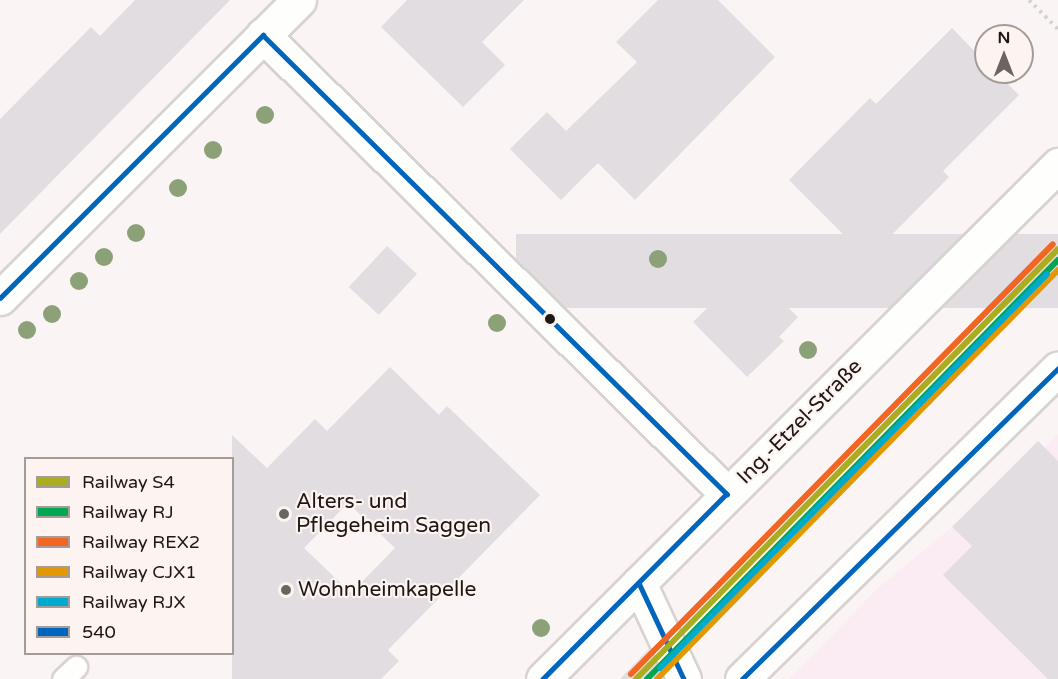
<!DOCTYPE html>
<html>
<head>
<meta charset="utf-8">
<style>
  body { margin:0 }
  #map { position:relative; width:1058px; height:679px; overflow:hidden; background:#faf5f4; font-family:"Varela Round",sans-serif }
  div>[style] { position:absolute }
  .commercial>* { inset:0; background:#fbecf3 }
  .building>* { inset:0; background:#e1dde0; transform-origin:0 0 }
  .path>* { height:4px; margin-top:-2px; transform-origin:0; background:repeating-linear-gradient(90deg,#d6d4d3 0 3px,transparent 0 7.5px) }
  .roads { filter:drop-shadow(2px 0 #d8d2d0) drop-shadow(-2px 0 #d8d2d0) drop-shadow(0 2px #d8d2d0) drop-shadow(0 -2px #d8d2d0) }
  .service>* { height:21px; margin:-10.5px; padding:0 10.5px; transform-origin:10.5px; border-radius:10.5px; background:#fefefd }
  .minor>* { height:33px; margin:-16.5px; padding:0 16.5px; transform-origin:16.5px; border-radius:16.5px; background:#fefefd }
  .bus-1>* { height:4.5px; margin:-2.25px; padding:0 2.25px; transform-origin:2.25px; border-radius:2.25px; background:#0065bd }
  .rail-1>* { height:6px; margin:-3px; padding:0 3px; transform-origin:3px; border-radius:3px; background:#a9ad1f }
  .rail-2>* { height:6px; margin:-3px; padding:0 3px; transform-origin:3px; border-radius:3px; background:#00a651 }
  .rail-3>* { height:6px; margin:-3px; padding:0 3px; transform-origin:3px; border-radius:3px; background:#f26522 }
  .rail-4>* { height:6px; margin:-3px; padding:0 3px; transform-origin:3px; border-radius:3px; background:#e19802 }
  .rail-5>* { height:6px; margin:-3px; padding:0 3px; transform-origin:3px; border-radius:3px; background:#00a9ce }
  .trees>* { width:18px; height:18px; margin:-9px; border-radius:50%; background:#8da178 }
  .dots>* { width:16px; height:16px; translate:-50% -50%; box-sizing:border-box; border:3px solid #fdf4f1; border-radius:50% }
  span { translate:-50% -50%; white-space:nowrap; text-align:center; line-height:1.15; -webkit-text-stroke:4.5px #fdf4f1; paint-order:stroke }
  .street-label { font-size:21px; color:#1e1714 }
  .poi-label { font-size:21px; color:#1e1714 }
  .left { translate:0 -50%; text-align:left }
  .legend { position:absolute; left:24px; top:457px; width:210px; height:198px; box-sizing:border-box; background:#fdf4f1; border:2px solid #a49c99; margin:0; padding:8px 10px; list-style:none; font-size:18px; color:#1e1714 }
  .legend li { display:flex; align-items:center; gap:12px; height:30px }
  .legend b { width:30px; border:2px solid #a49c99 }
  .north { position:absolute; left:974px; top:24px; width:60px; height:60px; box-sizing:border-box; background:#fdf4f1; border:2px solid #a49c99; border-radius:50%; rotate:0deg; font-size:16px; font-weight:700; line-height:24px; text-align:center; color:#1e1714 }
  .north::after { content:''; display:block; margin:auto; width:21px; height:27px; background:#6b6562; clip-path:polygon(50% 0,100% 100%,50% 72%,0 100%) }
</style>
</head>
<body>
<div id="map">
  <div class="commercial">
    <div style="clip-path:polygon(1058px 434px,1058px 679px,789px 679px,879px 587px,952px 527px,1038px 441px,1044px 448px)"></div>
  </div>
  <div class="building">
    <div style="clip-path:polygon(135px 0,230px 0,0 234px,0 119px,91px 27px,100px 36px)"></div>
    <div style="clip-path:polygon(407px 0,524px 0,482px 42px,505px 65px,463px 107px,381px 27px)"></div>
    <div style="clip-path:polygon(658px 0,718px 0,775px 57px,635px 200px,598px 163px,561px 200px,510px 149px,547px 112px,566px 131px,637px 62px,616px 42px)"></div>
    <div style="clip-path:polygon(952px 28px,986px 63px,986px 72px,995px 72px,1019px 95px,943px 171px,949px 177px,868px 259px,789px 180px,870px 98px,876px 104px)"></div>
    <div style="left:1058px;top:234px;width:74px;height:542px;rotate:90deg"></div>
    <div style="left:387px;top:246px;width:41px;height:56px;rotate:43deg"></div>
    <div style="clip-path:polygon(751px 284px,766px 298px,772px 292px,798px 317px,779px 337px,784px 341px,747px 377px,693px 322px,719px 296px,729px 306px)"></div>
    <div style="clip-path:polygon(evenodd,390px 367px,439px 415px,447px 406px,540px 495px,388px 650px,399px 661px,381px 679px,232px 679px,232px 435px,267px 468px,315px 419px,327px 431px,390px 367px,348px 503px,395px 548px,351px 593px,304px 548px,348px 503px)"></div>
    <div style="clip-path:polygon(1038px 441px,1058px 461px,1058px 679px,1048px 679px,943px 575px,972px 546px,952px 527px)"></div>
    <div style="clip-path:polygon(649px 649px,663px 679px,620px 679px)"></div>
  </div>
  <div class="path">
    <div style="left:1029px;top:0;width:41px;rotate:45deg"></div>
  </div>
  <div class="roads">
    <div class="service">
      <div style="left:63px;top:679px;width:18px;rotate:-43deg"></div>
    </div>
    <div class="minor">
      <div style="left:263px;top:35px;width:653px;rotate:44.69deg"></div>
      <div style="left:0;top:298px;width:422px;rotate:-44.9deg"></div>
      <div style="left:639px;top:583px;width:106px;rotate:64.9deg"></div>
      <div style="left:543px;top:679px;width:728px;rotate:-44.94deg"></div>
      <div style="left:742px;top:679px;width:443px;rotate:-44.5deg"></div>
    </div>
  </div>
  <div class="bus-1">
    <div style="left:0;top:298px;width:372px;rotate:-45deg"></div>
    <div style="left:263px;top:35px;width:653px;rotate:44.69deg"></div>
    <div style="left:727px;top:494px;width:261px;rotate:134.8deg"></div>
    <div style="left:639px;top:583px;width:106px;rotate:64.9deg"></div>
    <div style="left:742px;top:679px;width:443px;rotate:-44.5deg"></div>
  </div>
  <div class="rail-1">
    <div style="left:636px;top:679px;width:602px;rotate:-45.54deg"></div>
  </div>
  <div class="rail-2">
    <div style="left:647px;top:679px;width:587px;rotate:-45.55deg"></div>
  </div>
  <div class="rail-3">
    <div style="left:631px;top:674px;width:602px;rotate:-45.54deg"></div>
  </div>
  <div class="rail-4">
    <div style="left:657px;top:679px;width:573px;rotate:-45.57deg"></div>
  </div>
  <div class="rail-5">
    <div style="left:660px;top:668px;width:552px;rotate:-45.51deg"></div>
  </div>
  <div class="trees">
    <div style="left:265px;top:115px"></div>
    <div style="left:213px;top:150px"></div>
    <div style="left:178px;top:188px"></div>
    <div style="left:136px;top:233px"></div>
    <div style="left:104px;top:257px"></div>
    <div style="left:658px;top:259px"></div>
    <div style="left:79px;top:281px"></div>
    <div style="left:52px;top:314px"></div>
    <div style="left:497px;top:323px"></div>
    <div style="left:27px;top:330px"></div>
    <div style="left:808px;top:350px"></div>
    <div style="left:541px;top:628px"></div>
  </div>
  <div class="dots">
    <div style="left:550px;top:319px;background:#1e1714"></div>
    <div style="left:284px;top:514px;background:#6b6562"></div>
    <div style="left:286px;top:590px;background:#6b6562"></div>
  </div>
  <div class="street-label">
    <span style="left:800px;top:422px;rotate:-45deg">Ing.-Etzel-Straße</span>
  </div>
  <div class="poi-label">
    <span class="left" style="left:296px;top:514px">Alters- und<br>Pflegeheim Saggen</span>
    <span class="left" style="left:298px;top:590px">Wohnheimkapelle</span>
  </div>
  <ul class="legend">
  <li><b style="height:8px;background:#a9ad1f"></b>Railway S4</li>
  <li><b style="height:8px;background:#00a651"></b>Railway RJ</li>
  <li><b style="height:8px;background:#f26522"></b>Railway REX2</li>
  <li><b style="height:8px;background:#e19802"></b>Railway CJX1</li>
  <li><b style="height:8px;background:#00a9ce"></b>Railway RJX</li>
  <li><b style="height:8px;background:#0065bd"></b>540</li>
  </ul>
  <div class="north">N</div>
</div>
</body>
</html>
